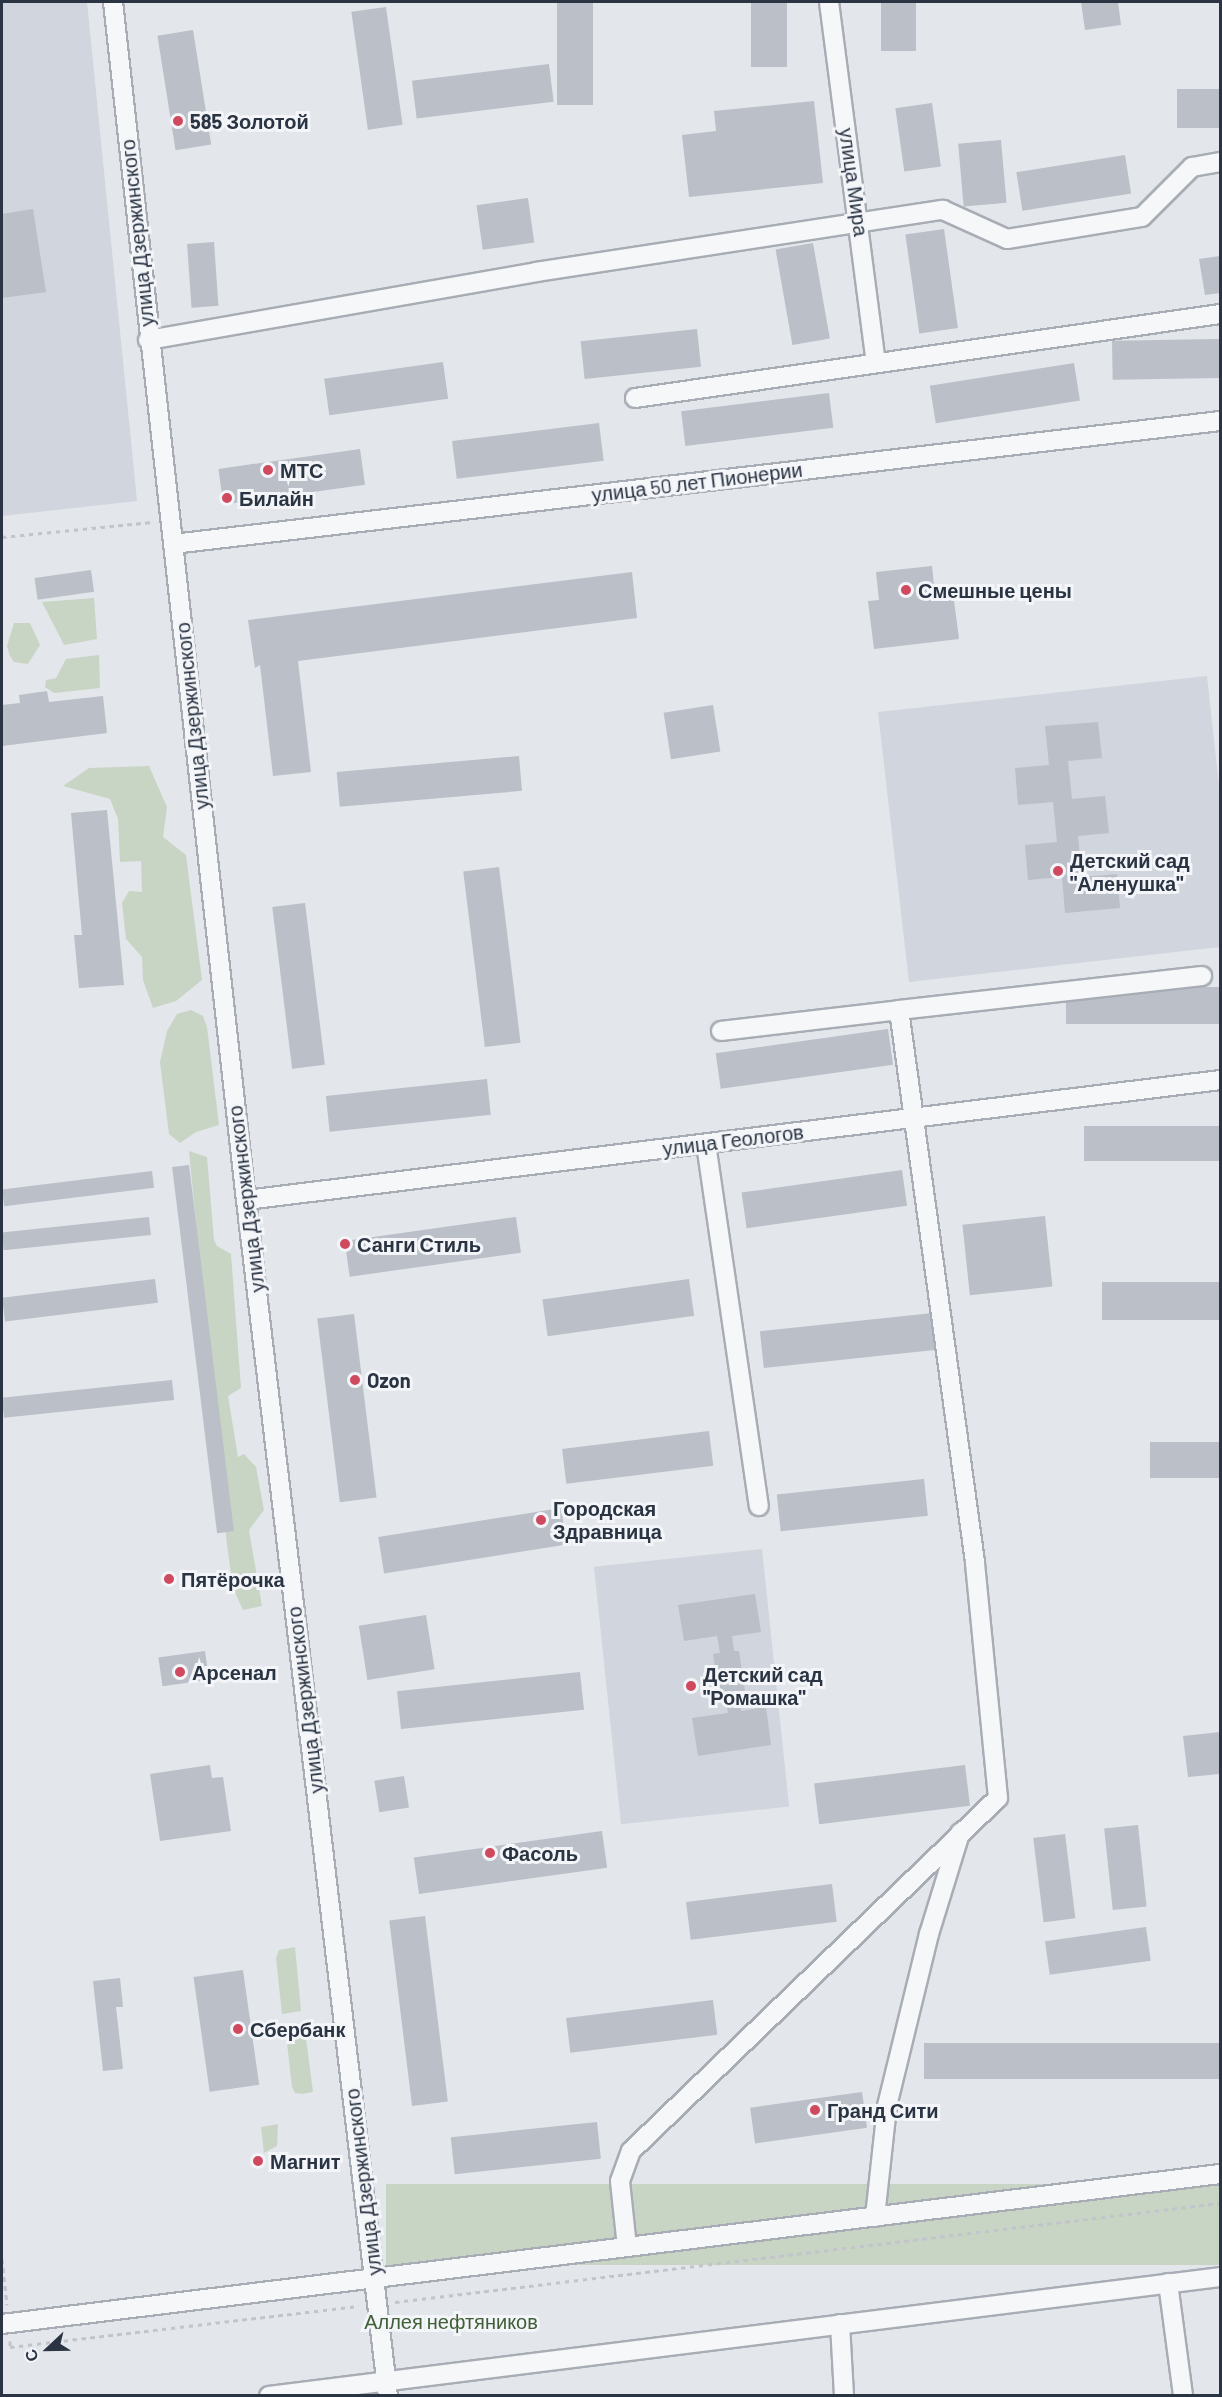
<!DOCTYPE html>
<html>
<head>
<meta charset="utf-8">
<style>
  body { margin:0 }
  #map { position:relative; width:1222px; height:2397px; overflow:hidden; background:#e3e6eb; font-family:Barlow,sans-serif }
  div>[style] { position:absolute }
  .built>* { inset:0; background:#d1d5dd; transform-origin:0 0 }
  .green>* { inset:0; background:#c9d5c4; transform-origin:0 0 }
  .building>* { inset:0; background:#babfc8; transform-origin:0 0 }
  .path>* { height:3px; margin-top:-1.5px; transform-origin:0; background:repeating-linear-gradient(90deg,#c1c4ca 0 4.5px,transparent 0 9px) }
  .roads { filter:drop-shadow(2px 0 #a8adb5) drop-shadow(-2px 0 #a8adb5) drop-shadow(0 2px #a8adb5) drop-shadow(0 -2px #a8adb5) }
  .minor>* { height:18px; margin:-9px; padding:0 9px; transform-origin:9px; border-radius:9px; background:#f6f7f9 }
  .dots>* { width:16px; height:16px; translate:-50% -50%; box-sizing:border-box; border:3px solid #f3f5f8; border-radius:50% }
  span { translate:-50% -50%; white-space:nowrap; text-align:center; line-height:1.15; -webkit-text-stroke:6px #f3f5f8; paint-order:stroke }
  .poi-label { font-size:20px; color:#2a3443; font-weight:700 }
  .left { translate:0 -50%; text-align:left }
  .street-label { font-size:20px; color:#2a3443 }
  .park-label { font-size:20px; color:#405f38 }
  .frame { position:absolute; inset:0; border:3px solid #2a3443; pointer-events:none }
  .north { position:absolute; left:18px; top:2319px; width:60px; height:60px; -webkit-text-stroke:4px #f3f5f8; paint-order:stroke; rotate:248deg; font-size:16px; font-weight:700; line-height:24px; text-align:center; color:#2a3443 }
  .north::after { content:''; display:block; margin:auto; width:21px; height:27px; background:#2a3443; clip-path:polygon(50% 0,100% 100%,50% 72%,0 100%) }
</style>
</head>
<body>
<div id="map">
  <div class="built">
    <div style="clip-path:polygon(2px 2px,87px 2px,137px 501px,2px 516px)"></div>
    <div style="clip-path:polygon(1207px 676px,1220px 795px,1220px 947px,909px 982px,878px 712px)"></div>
    <div style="left:762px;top:1549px;width:259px;height:169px;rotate:84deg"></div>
  </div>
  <div class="green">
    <div style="clip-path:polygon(94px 598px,97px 639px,64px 645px,42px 602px)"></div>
    <div style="clip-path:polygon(14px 623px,30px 623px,40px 645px,28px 664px,14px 662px,10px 656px,7px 646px)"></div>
    <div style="clip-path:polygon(99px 655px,100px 688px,54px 693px,45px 687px,46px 680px,56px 678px,66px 659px)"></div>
    <div style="clip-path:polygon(149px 766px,167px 807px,163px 837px,186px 855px,202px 980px,176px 1001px,153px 1008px,143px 980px,142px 957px,126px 939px,122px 903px,129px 891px,142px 892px,141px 861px,120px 862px,118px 819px,110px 799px,63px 786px,89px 768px)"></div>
    <div style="clip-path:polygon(191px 1010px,203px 1016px,207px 1027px,219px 1125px,196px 1132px,180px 1143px,169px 1134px,160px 1062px,167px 1031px,177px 1014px)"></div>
    <div style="clip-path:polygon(189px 1151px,207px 1157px,214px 1240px,217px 1246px,231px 1254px,241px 1388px,228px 1396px,238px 1457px,244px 1454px,256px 1467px,264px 1510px,249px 1530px,262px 1606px,243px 1610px,233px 1588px,227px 1545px)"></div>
    <div style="clip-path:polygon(295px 1947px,301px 2011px,282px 2014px,276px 1958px,279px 1950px)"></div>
    <div style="clip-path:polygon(304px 2023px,313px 2092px,302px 2094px,295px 2093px,292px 2087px,285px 2025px)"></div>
    <div style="clip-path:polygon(278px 2124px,277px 2146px,264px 2153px,261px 2127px)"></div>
    <div style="left:1220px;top:2184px;width:81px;height:834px;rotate:90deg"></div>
  </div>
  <div class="building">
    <div style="left:557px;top:2px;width:36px;height:103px"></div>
    <div style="left:751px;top:2px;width:36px;height:65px"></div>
    <div style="left:881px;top:2px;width:35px;height:49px"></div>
    <div style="clip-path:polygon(1081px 2px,1118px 2px,1121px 25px,1085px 30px)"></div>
    <div style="left:386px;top:7px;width:119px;height:35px;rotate:82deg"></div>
    <div style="left:193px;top:30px;width:116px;height:36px;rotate:81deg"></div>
    <div style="left:549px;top:64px;width:38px;height:138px;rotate:83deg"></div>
    <div style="left:1220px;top:89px;width:39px;height:43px;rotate:90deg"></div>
    <div style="clip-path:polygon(814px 101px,823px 183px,689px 197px,682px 135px,716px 131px,714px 111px)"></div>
    <div style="left:932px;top:103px;width:64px;height:37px;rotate:82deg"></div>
    <div style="left:1001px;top:140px;width:63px;height:43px;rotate:85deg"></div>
    <div style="left:1125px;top:155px;width:39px;height:110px;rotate:81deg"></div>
    <div style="left:528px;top:198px;width:45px;height:52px;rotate:82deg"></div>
    <div style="clip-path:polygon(33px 209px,46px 292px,2px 298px,2px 214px)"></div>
    <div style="left:944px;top:229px;width:100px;height:39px;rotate:82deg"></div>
    <div style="left:214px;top:242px;width:64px;height:27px;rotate:86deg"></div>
    <div style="left:813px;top:243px;width:97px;height:38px;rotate:80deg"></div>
    <div style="clip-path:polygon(1220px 256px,1220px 293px,1205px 295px,1199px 259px)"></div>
    <div style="left:697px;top:329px;width:38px;height:117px;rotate:84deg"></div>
    <div style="left:1219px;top:339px;width:39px;height:107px;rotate:89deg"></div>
    <div style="left:443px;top:362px;width:37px;height:120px;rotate:82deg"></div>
    <div style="left:1074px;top:363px;width:38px;height:146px;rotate:81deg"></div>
    <div style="left:829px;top:393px;width:35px;height:149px;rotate:83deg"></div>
    <div style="left:599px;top:423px;width:38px;height:148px;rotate:83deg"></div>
    <div style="left:360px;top:449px;width:36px;height:143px;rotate:82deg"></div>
    <div style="clip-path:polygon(932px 566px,935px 595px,953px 593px,959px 639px,874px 649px,868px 601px,879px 600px,876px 572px)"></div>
    <div style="left:91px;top:570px;width:22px;height:57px;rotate:82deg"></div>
    <div style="clip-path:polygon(632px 572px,637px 618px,298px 661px,311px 772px,273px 776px,260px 665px,255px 668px,248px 620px)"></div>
    <div style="clip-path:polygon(47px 691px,49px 702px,103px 696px,107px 733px,2px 746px,2px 705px,20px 703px,19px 695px)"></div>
    <div style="left:713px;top:705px;width:47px;height:50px;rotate:81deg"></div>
    <div style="clip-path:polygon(1098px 722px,1102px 758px,1068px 761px,1072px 799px,1105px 796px,1109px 833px,1078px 836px,1082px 877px,1117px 874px,1120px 908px,1065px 913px,1062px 877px,1028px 880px,1025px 845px,1057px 842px,1053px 802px,1018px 805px,1015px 768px,1049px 765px,1045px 726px)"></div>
    <div style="left:519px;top:756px;width:35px;height:183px;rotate:85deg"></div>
    <div style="clip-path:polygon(107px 810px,124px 985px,79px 988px,74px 935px,82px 935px,71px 813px)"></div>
    <div style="left:499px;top:867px;width:177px;height:36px;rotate:83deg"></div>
    <div style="left:305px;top:903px;width:163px;height:33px;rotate:83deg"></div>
    <div style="left:1220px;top:987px;width:37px;height:154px;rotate:90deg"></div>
    <div style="left:888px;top:1029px;width:36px;height:174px;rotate:82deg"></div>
    <div style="left:487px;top:1079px;width:36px;height:162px;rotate:84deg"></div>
    <div style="left:1220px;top:1126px;width:35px;height:136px;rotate:90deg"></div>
    <div style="left:189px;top:1165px;width:369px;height:17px;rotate:83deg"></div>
    <div style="left:902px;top:1170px;width:36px;height:162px;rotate:82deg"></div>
    <div style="left:152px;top:1171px;width:17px;height:151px;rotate:83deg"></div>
    <div style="left:1045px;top:1216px;width:71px;height:83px;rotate:84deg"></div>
    <div style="left:149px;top:1217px;width:18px;height:148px;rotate:84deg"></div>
    <div style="left:516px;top:1217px;width:36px;height:173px;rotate:82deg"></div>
    <div style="left:155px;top:1279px;width:24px;height:154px;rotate:83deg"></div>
    <div style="left:689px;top:1279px;width:37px;height:148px;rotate:82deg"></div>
    <div style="left:1220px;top:1282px;width:38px;height:118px;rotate:90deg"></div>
    <div style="left:933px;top:1313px;width:37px;height:174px;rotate:84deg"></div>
    <div style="left:354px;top:1314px;width:185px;height:37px;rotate:83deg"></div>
    <div style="left:172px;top:1380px;width:20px;height:171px;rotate:84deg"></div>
    <div style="left:709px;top:1431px;width:35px;height:148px;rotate:83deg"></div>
    <div style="left:1220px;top:1442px;width:36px;height:70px;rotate:90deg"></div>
    <div style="left:924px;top:1479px;width:37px;height:148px;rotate:84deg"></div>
    <div style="left:561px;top:1508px;width:37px;height:185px;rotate:81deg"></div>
    <div style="clip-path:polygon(755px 1594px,761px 1632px,732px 1636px,734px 1651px,739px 1651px,745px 1691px,738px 1692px,741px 1711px,766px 1707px,771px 1745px,698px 1756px,692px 1718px,728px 1713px,725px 1697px,719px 1698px,713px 1654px,720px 1653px,717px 1636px,684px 1641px,678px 1605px)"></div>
    <div style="left:426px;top:1615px;width:55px;height:68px;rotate:81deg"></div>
    <div style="left:205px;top:1651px;width:29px;height:47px;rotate:82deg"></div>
    <div style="left:580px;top:1672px;width:38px;height:184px;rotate:84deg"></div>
    <div style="clip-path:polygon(1220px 1732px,1220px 1774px,1188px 1777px,1183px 1736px)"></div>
    <div style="clip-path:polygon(210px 1765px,212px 1778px,223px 1777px,231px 1831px,160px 1841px,150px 1774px)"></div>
    <div style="left:965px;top:1765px;width:41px;height:152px;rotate:83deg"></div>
    <div style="left:404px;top:1776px;width:32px;height:30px;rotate:81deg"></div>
    <div style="left:1138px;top:1825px;width:82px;height:34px;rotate:84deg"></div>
    <div style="left:602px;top:1831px;width:37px;height:190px;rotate:82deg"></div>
    <div style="left:1065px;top:1834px;width:85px;height:32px;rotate:83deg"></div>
    <div style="left:832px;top:1884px;width:38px;height:147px;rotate:83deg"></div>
    <div style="left:425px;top:1916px;width:187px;height:36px;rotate:83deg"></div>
    <div style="left:1146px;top:1927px;width:34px;height:102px;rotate:82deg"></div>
    <div style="left:243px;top:1970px;width:116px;height:50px;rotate:82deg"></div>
    <div style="clip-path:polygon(120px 1978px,123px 2007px,116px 2007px,123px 2069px,103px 2071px,93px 1981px)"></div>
    <div style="left:713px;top:2000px;width:35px;height:148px;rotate:83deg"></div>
    <div style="left:1220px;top:2043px;width:36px;height:296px;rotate:90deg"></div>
    <div style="left:862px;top:2092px;width:36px;height:113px;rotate:82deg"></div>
    <div style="left:597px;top:2122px;width:37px;height:147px;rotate:84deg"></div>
  </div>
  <div class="path">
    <div style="left:2px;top:537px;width:151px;rotate:-5.7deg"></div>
    <div style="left:2px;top:2259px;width:46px;rotate:83.8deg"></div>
    <div style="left:395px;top:2302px;width:831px;rotate:-6.84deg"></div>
    <div style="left:10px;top:2341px;width:6px;rotate:90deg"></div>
    <div style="left:10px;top:2347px;width:351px;rotate:-6.7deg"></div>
  </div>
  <div class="roads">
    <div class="minor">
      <div style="left:113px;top:2px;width:1205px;rotate:83.67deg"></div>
      <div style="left:246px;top:1200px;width:1204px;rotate:83.23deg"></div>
      <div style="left:829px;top:2px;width:363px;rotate:82.6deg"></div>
      <div style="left:148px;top:340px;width:394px;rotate:-9.9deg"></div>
      <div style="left:536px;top:272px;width:412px;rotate:-8.7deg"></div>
      <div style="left:943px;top:210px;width:70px;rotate:24.4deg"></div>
      <div style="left:1007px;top:239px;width:137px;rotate:-9.3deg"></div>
      <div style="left:1142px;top:217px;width:71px;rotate:-45deg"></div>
      <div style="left:1192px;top:167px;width:28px;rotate:-10deg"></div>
      <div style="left:635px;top:398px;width:591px;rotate:-8.17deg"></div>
      <div style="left:173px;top:544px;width:1054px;rotate:-6.7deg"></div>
      <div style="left:721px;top:1031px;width:179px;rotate:-6.7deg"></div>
      <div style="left:706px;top:1144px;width:366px;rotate:81.7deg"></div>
      <div style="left:246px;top:1200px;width:981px;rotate:-7.02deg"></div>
      <div style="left:875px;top:2217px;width:112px;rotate:-83.8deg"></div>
      <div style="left:887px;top:2106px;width:177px;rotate:-76.3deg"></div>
      <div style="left:929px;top:1934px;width:106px;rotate:-72.9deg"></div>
      <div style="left:627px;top:2247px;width:66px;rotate:-96.1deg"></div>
      <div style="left:620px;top:2181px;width:32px;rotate:-70deg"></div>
      <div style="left:631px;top:2151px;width:509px;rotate:-43.89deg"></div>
      <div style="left:998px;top:1798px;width:237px;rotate:-95.6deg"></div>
      <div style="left:975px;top:1562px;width:557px;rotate:-97.84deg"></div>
      <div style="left:899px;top:1010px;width:305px;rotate:-6.4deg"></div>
      <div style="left:1168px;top:2283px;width:114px;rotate:82.4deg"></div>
      <div style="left:2px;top:2324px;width:1227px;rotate:-7.02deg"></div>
      <div style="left:840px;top:2324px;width:72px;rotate:86.8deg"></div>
      <div style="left:269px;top:2396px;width:958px;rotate:-7.13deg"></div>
    </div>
  </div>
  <div class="dots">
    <div style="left:178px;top:121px;background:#cf495f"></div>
    <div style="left:268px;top:470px;background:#cf495f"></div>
    <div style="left:227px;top:498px;background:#cf495f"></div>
    <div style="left:906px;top:590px;background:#cf495f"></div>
    <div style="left:1058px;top:871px;background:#cf495f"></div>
    <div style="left:345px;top:1244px;background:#cf495f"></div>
    <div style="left:355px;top:1380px;background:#cf495f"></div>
    <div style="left:541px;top:1520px;background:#cf495f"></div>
    <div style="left:169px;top:1579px;background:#cf495f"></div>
    <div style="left:180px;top:1672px;background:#cf495f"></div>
    <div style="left:691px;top:1686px;background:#cf495f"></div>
    <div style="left:490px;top:1853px;background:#cf495f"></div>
    <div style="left:238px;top:2029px;background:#cf495f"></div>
    <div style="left:815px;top:2110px;background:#cf495f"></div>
    <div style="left:258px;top:2161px;background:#cf495f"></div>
  </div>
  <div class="poi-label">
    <span class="left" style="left:190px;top:121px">585 Золотой</span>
    <span class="left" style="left:280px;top:470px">МТС</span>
    <span class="left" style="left:239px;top:498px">Билайн</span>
    <span class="left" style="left:918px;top:590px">Смешные цены</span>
    <span class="left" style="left:1070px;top:872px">Детский сад<br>"Аленушка"</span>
    <span class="left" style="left:357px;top:1244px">Санги Стиль</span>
    <span class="left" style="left:367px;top:1380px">Ozon</span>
    <span class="left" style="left:553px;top:1520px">Городская<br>Здравница</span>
    <span class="left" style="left:181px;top:1579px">Пятёрочка</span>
    <span class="left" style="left:192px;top:1672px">Арсенал</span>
    <span class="left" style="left:703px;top:1686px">Детский сад<br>"Ромашка"</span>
    <span class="left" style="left:502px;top:1853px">Фасоль</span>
    <span class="left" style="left:250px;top:2029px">Сбербанк</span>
    <span class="left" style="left:827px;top:2110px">Гранд Сити</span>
    <span class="left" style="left:270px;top:2161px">Магнит</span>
  </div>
  <div class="street-label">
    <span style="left:854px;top:182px;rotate:82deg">улица Мира</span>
    <span style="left:137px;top:233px;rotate:-96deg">улица Дзержинского</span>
    <span style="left:697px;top:482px;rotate:-7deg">улица 50 лет Пионерии</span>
    <span style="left:192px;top:716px;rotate:-96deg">улица Дзержинского</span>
    <span style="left:733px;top:1140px;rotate:-7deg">улица Геологов</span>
    <span style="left:246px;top:1199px;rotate:-97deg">улица Дзержинского</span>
    <span style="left:305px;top:1700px;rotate:-97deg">улица Дзержинского</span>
    <span style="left:363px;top:2182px;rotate:-97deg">улица Дзержинского</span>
  </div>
  <div class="park-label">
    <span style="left:451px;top:2321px">Аллея нефтяников</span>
  </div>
  <div class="frame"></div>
  <div class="north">С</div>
</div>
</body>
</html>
